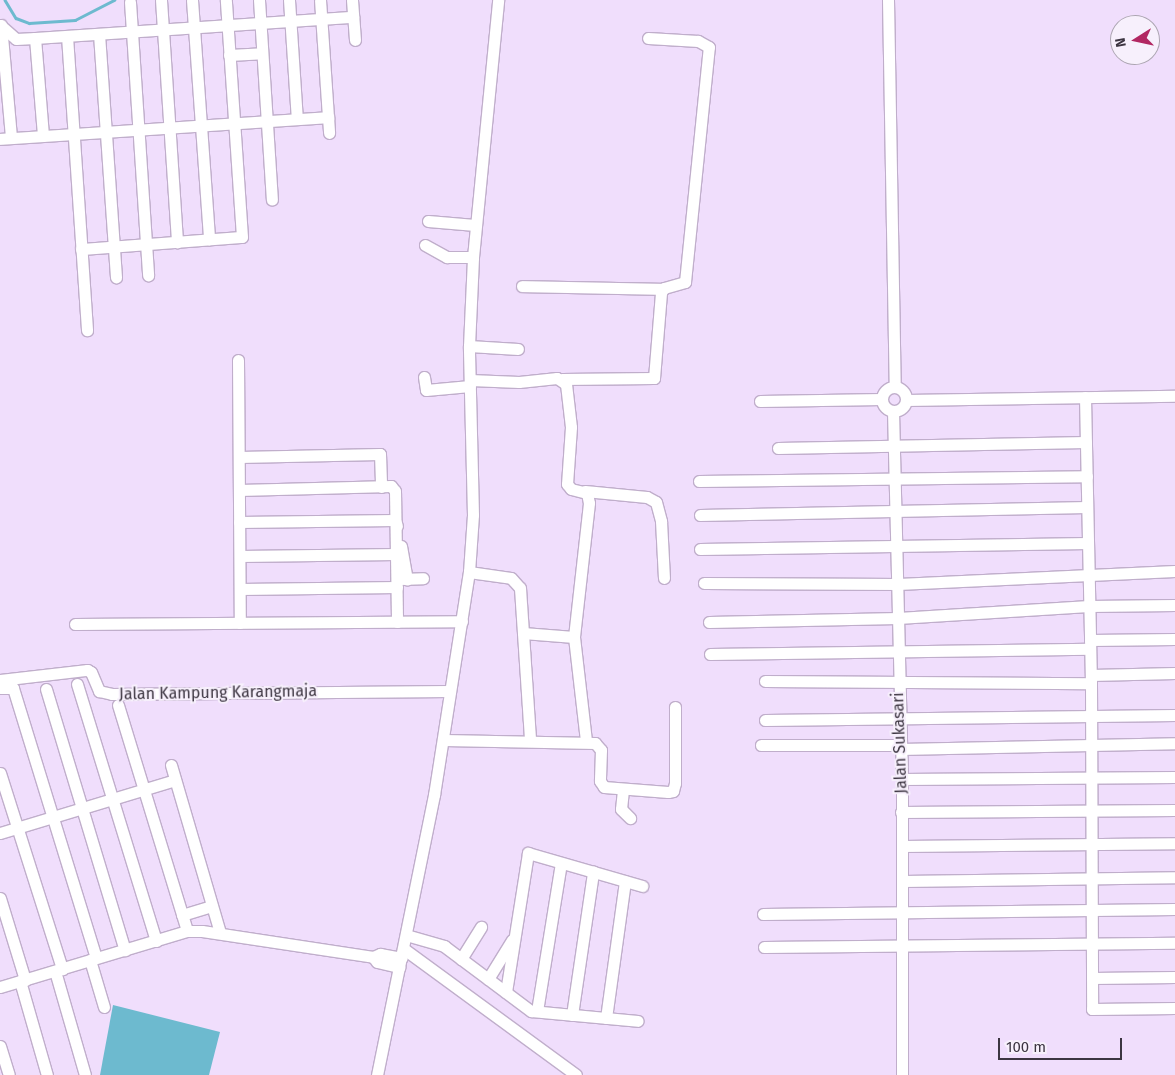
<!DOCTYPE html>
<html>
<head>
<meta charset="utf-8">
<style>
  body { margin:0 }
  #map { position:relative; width:1175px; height:1075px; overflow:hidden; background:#f0defc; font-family:"Fira Sans",sans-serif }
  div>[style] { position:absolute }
  .water>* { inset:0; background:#6dbacf }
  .stream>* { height:2.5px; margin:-1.25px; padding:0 1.25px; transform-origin:1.25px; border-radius:1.25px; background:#6dbacf }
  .roads { filter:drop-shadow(1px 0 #c0aecb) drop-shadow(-1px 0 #c0aecb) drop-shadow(0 1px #c0aecb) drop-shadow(0 -1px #c0aecb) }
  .minor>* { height:11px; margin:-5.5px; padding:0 5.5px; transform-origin:5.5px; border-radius:5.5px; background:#fff }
  .minor>.ring { margin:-5.5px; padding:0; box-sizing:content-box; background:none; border:11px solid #fff; border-radius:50% }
  span { translate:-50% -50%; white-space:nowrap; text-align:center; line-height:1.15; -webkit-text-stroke:4px #f7f0fc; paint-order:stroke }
  .street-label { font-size:16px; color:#3c3541 }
  .north { position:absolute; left:1110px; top:15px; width:50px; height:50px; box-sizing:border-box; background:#f7f0fc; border:1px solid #aca5b1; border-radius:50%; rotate:260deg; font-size:14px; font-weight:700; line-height:20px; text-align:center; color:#3c3541 }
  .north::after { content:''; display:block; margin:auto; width:18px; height:22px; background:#b22762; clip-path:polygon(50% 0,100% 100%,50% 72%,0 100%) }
  .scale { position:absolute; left:998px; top:1038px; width:124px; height:22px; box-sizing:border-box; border:2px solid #3c3541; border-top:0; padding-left:6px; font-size:15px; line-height:18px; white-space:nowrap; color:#3c3541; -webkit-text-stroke:4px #f7f0fc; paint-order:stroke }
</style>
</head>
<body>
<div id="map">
  <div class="water">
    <div style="clip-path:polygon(113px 1005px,220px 1032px,209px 1075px,100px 1075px)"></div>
  </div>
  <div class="stream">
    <div style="left:5px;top:0;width:21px;rotate:59deg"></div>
    <div style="left:16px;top:18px;width:14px;rotate:21deg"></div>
    <div style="left:29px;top:23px;width:46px;rotate:-3.7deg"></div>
    <div style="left:75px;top:20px;width:44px;rotate:-27.1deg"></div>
  </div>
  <div class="roads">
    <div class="minor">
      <div style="left:161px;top:0;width:243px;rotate:86.2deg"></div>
      <div style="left:192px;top:0;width:240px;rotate:85.9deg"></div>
      <div style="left:259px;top:0;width:200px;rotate:86.3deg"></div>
      <div style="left:289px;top:0;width:119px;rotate:86.2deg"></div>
      <div style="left:352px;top:0;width:40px;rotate:85.7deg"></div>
      <div style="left:888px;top:0;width:387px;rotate:89deg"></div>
      <div style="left:130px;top:2px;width:274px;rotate:86.2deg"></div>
      <div style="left:0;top:25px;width:21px;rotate:41deg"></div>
      <div style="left:16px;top:39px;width:19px;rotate:-3deg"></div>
      <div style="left:35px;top:38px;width:319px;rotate:-3.8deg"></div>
      <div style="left:1px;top:25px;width:113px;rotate:84.9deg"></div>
      <div style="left:99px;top:34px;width:244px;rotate:86deg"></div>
      <div style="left:67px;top:36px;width:295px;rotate:86.1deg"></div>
      <div style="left:35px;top:38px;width:98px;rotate:85.3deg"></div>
      <div style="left:229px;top:55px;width:33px;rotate:-3deg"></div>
      <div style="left:328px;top:117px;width:16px;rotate:86deg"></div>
      <div style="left:0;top:139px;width:329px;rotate:-3.8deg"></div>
      <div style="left:328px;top:117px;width:117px;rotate:-93.9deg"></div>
      <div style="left:428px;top:221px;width:47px;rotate:4.9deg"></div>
      <div style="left:425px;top:245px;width:25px;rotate:29deg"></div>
      <div style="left:447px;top:257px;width:26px"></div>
      <div style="left:81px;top:249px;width:161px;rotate:-4.3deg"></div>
      <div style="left:242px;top:237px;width:238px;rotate:-93.9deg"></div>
      <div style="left:522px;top:286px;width:141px;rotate:1.2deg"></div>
      <div style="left:469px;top:346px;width:49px;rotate:3.5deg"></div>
      <div style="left:238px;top:360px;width:263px;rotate:89.6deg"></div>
      <div style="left:424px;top:377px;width:13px;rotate:81deg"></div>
      <div style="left:426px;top:390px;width:44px;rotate:-5.2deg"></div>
      <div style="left:562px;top:379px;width:92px;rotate:-0.6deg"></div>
      <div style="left:654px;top:378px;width:86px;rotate:-85.3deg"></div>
      <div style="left:661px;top:292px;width:5px;rotate:-53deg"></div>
      <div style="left:664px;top:288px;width:22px;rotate:-16deg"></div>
      <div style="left:685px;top:282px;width:236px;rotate:-84.2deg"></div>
      <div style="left:709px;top:47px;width:13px;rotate:-151deg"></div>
      <div style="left:698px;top:41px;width:50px;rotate:-176.6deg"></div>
      <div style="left:470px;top:380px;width:49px;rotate:2.3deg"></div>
      <div style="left:519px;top:382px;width:38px;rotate:-6deg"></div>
      <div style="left:557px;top:378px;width:11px;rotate:34deg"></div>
      <div style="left:566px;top:384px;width:43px;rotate:83.4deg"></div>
      <div style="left:571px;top:427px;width:57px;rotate:94deg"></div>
      <div style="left:567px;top:484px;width:6px;rotate:51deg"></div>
      <div style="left:571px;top:489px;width:16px;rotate:14deg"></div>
      <div style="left:587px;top:493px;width:10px;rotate:79deg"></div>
      <div style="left:589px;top:503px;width:135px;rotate:96.4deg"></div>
      <div style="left:574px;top:637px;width:105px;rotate:83.4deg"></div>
      <div class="ring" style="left:882px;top:387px;width:13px;height:13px"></div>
      <div style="left:1085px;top:397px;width:286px;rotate:88.8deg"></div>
      <div style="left:1091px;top:683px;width:326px;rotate:89.8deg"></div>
      <div style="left:1092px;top:1009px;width:83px;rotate:-0.7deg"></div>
      <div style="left:906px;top:400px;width:269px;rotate:-0.9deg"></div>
      <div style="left:760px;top:401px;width:122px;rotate:-0.9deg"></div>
      <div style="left:893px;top:411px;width:368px;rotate:88.6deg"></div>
      <div style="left:902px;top:779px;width:296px;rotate:90deg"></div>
      <div style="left:778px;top:448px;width:308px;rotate:-1.1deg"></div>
      <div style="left:239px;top:457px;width:141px;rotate:-1.2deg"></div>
      <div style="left:380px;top:454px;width:33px;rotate:88deg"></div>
      <div style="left:699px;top:481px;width:388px;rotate:-0.7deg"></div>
      <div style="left:239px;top:490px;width:152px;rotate:-1.5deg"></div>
      <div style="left:391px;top:486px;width:6px;rotate:51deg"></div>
      <div style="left:395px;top:491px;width:131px;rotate:89.1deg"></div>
      <div style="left:585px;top:491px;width:62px;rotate:5.5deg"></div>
      <div style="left:647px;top:497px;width:10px;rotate:29deg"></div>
      <div style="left:656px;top:502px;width:20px;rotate:75deg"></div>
      <div style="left:661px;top:521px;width:57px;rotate:87deg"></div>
      <div style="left:700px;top:515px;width:387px;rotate:-1.2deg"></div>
      <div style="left:239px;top:522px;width:156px;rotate:-0.7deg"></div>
      <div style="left:395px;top:520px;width:6px;rotate:72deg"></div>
      <div style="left:401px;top:546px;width:34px;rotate:80deg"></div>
      <div style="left:700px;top:549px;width:388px;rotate:-0.9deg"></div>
      <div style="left:240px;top:556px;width:156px;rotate:-0.7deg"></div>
      <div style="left:469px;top:572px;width:42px;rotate:8.1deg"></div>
      <div style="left:511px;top:578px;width:13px;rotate:48deg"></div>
      <div style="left:520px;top:588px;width:152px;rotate:86.2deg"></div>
      <div style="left:400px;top:579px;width:23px;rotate:-2deg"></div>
      <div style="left:704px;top:583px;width:194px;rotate:0.3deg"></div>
      <div style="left:898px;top:584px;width:277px;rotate:-2.7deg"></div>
      <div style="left:240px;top:589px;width:157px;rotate:-0.7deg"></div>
      <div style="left:709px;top:622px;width:189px;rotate:-1.2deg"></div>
      <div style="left:898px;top:618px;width:191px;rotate:-3.6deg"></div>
      <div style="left:1089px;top:606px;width:86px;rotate:-0.7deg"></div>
      <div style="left:75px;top:624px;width:387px;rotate:-0.4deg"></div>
      <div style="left:523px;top:633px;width:51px;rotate:4.5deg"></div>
      <div style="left:1090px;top:640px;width:85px;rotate:-0.7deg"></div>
      <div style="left:710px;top:654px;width:380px;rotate:-0.8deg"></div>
      <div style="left:1091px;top:675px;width:84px;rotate:-1.4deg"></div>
      <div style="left:0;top:680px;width:88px;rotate:-6.6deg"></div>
      <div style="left:87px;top:670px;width:4px;rotate:27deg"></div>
      <div style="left:91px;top:672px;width:21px;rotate:67deg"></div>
      <div style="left:99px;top:691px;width:13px;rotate:13deg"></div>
      <div style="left:112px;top:694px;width:338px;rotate:-0.5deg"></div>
      <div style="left:765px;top:681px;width:326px;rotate:0.4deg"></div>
      <div style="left:77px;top:684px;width:269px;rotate:72.9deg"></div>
      <div style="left:0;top:688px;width:13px"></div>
      <div style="left:13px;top:688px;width:282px;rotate:72.9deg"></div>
      <div style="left:46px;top:689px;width:273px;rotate:73.2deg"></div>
      <div style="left:118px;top:705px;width:236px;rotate:73deg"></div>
      <div style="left:765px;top:720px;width:410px;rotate:-0.7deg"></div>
      <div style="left:444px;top:740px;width:151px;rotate:1.1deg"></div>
      <div style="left:595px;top:743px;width:9px;rotate:49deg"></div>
      <div style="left:601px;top:750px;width:31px;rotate:92deg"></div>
      <div style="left:600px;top:781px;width:7px;rotate:56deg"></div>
      <div style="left:604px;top:787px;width:64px;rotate:4.5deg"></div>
      <div style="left:668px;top:792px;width:5px;rotate:-11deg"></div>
      <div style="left:673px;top:791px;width:8px;rotate:-76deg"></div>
      <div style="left:675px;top:783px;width:76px;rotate:-90deg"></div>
      <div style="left:761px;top:745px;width:139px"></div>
      <div style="left:900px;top:749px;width:275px;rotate:-1.2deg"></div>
      <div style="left:171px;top:765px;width:175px;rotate:73.7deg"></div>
      <div style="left:0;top:773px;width:206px;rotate:72.4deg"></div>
      <div style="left:902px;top:779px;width:273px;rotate:-0.4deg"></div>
      <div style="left:623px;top:790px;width:19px;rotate:96deg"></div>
      <div style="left:621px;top:809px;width:13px;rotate:45deg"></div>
      <div style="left:901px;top:812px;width:274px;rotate:-0.4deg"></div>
      <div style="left:0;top:833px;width:183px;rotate:-16.8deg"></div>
      <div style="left:902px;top:846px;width:273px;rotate:-0.6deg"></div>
      <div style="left:903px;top:881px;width:272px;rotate:-0.8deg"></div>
      <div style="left:0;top:898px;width:86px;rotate:73deg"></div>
      <div style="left:763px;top:914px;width:412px;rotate:-0.7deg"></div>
      <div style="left:182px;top:915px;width:31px;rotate:-17deg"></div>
      <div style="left:406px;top:935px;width:40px;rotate:16deg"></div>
      <div style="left:444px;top:946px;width:109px;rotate:36.8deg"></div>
      <div style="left:531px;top:1011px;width:107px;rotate:5.3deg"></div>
      <div style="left:764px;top:947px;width:411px;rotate:-0.6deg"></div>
      <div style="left:404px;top:949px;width:213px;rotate:36.2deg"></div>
      <div style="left:373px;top:957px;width:6px;rotate:51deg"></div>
      <div style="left:377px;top:962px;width:23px;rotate:13deg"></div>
      <div style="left:461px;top:959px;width:38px;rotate:-58deg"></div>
      <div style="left:90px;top:960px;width:49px;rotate:73.4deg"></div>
      <div style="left:55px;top:971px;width:108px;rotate:73.9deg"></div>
      <div style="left:1092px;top:978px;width:83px;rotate:-0.7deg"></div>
      <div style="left:488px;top:979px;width:46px;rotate:-58.4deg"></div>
      <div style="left:20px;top:981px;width:98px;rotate:74deg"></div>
      <div style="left:0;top:987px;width:195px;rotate:-16.7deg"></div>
      <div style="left:187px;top:931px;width:15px"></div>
      <div style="left:202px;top:931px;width:173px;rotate:8.6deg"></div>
      <div style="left:373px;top:957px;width:8px;rotate:-23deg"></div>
      <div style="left:380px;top:954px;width:22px;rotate:10deg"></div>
      <div style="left:506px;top:992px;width:141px;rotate:-81deg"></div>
      <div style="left:528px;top:853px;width:119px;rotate:16.1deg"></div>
      <div style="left:537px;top:1011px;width:150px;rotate:-80.8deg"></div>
      <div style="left:572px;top:1015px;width:145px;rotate:-81.6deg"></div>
      <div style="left:606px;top:1018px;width:138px;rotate:-82.1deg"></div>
      <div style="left:0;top:1046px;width:30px;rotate:73deg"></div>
      <div style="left:377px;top:1075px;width:286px;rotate:-78.5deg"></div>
      <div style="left:434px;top:795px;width:226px;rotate:-81.1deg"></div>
      <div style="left:469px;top:572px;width:57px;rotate:-86deg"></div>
      <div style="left:473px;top:515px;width:169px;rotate:-91.4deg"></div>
      <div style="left:469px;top:346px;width:89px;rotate:-87.4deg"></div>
      <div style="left:473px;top:257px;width:258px;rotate:-84.4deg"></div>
    </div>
  </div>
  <div class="street-label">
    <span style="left:218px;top:693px;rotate:-1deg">Jalan Kampung Karangmaja</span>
    <span style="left:900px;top:743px;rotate:-92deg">Jalan Sukasari</span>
  </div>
  <div class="north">N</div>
  <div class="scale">100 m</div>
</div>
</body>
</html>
